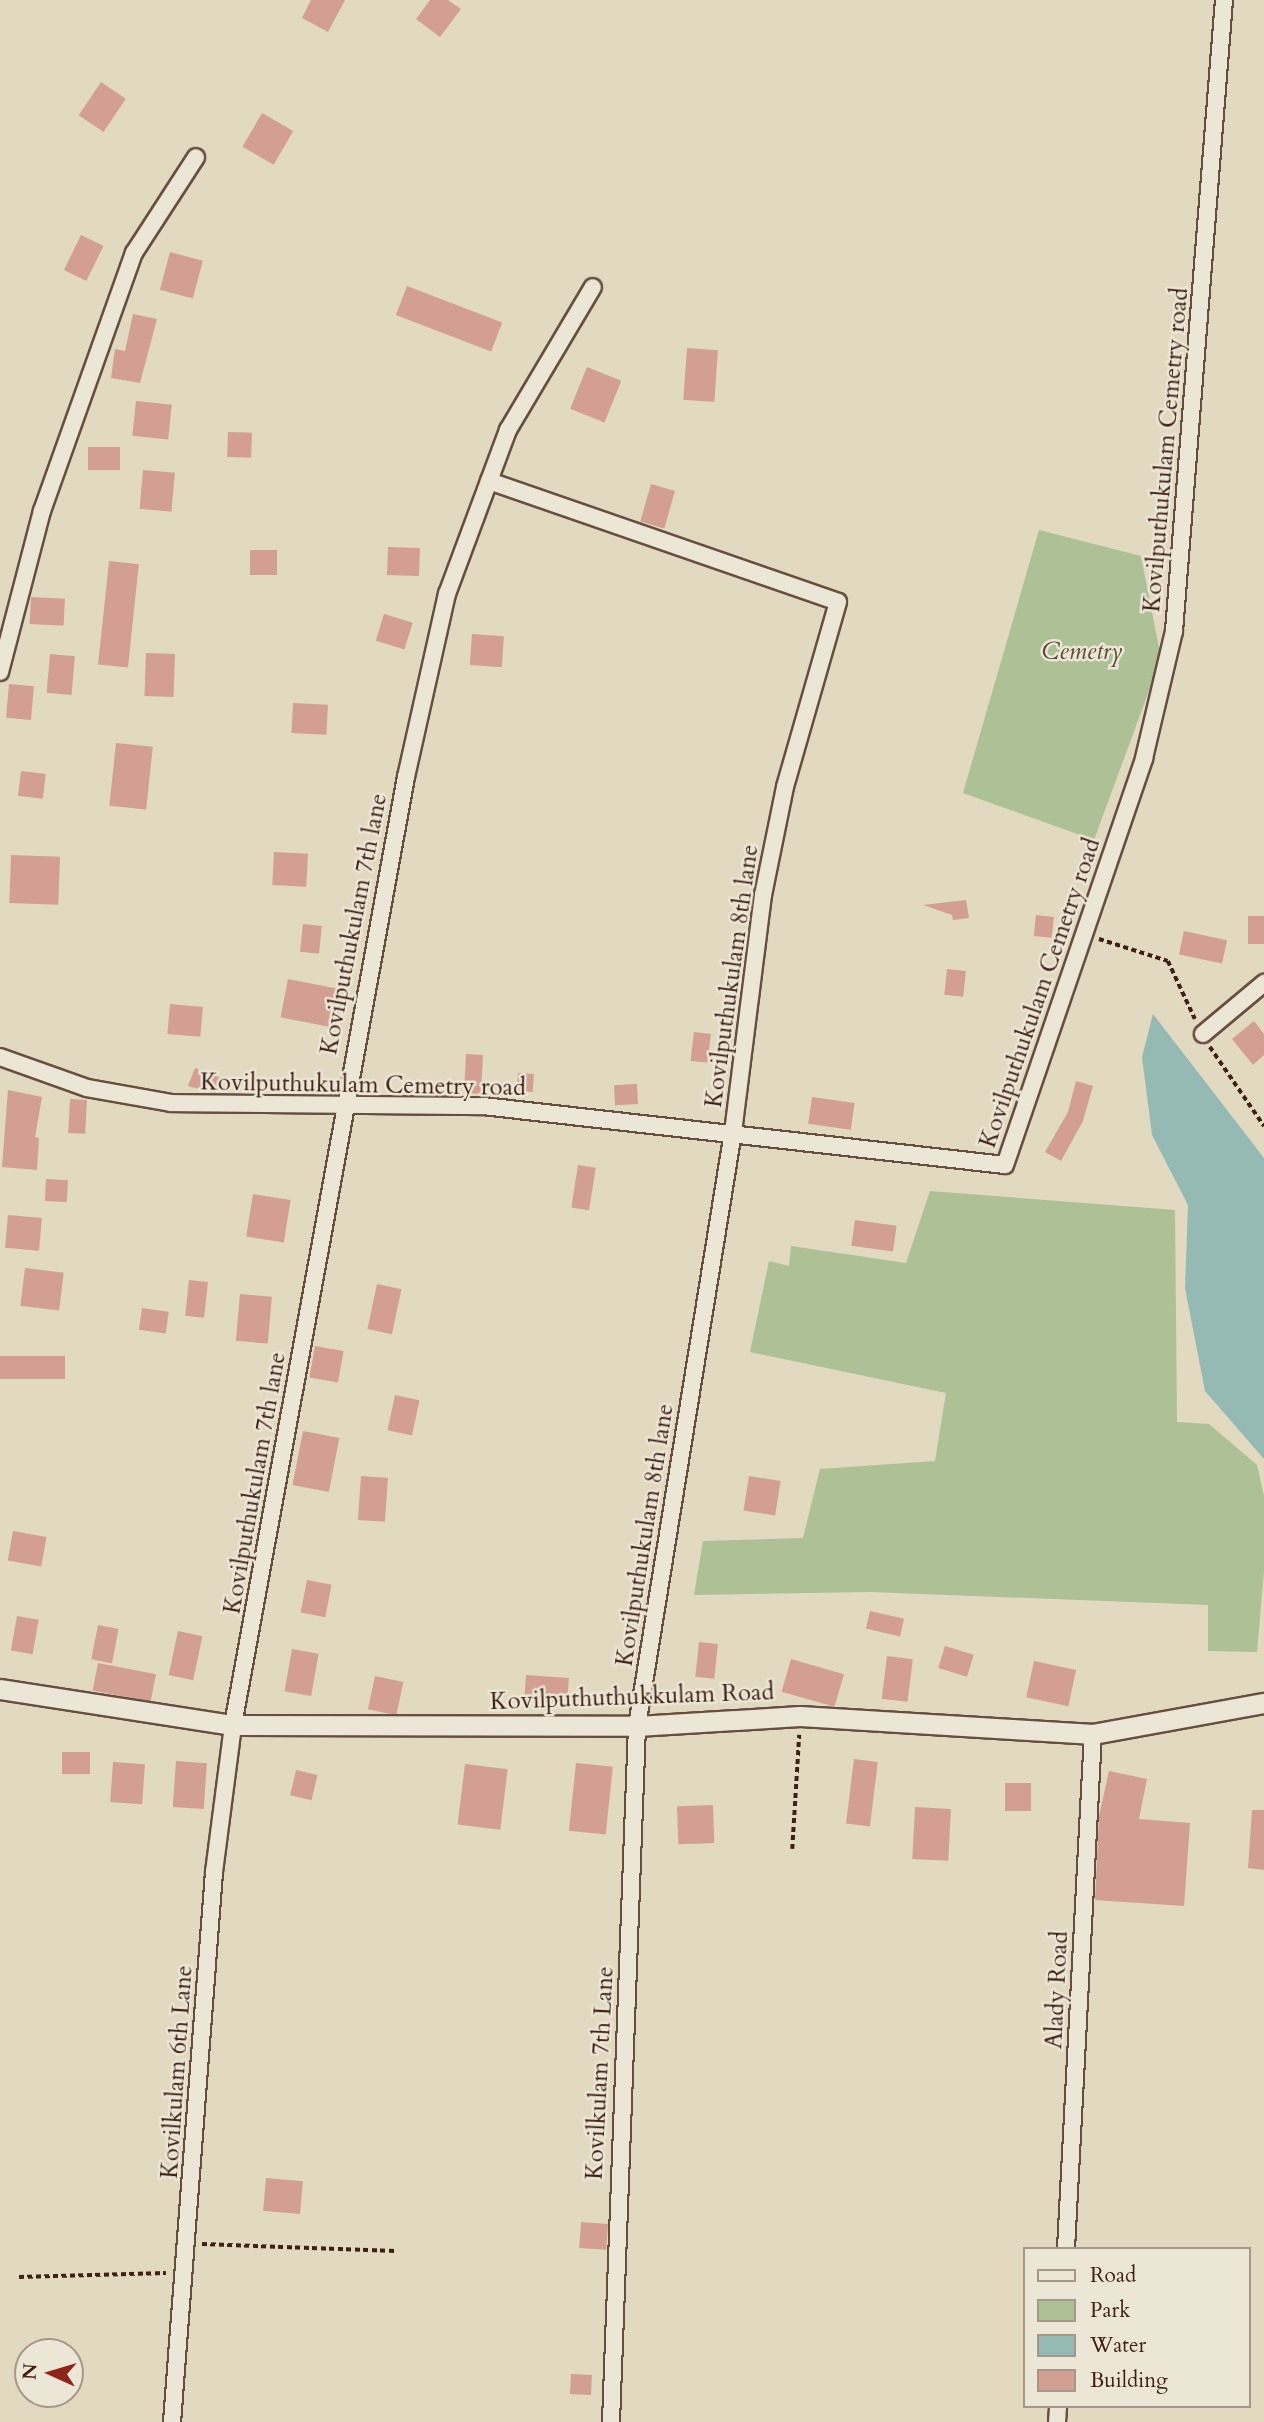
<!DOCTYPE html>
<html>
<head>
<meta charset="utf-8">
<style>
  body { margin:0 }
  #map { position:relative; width:1264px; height:2422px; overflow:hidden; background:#e1d9c0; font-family:Cardo,serif }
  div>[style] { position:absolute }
  .green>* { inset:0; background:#aec096 }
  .water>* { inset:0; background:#94bab3 }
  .building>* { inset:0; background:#d39f92; transform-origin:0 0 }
  .path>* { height:3.5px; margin-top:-1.75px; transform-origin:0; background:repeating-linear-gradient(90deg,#3e2114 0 5px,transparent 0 8.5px) }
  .roads { filter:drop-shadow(2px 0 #674f3f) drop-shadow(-2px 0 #674f3f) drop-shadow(0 2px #674f3f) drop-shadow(0 -2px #674f3f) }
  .minor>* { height:16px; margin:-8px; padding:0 8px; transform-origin:8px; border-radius:8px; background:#ece6d6 }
  .tertiary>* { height:19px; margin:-9.5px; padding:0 9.5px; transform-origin:9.5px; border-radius:9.5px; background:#ece6d6 }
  span { translate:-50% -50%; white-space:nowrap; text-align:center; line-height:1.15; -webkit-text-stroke:5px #ece6d6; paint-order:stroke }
  .street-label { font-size:24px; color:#3e2114 }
  .park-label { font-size:24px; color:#5a4934; font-style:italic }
  .legend { position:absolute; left:1023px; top:2247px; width:228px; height:161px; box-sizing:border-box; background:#ece6d6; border:2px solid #a69788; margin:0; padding:9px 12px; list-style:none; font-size:21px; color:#3e2114 }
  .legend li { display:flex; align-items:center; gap:14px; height:35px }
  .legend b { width:35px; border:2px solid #a69788 }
  .north { position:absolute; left:14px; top:2338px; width:70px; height:70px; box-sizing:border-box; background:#ece6d6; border:2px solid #a69788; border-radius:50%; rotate:274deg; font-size:19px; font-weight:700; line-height:28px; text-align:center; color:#3e2114 }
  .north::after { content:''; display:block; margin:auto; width:24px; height:32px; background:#8f2418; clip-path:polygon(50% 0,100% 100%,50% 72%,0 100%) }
</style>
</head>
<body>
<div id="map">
  <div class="green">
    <div style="clip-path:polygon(1039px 530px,1141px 556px,1161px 658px,1094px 840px,963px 793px)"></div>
    <div style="clip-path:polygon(930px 1191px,1175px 1210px,1177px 1422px,1209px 1424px,1257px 1465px,1264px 1496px,1264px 1572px,1257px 1652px,1208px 1651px,1208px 1605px,871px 1592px,694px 1595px,703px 1541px,803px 1538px,820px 1469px,935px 1461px,946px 1393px,750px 1352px,769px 1261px,789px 1266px,791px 1246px,906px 1263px)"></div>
  </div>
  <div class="water">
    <div style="clip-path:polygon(1153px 1014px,1264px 1158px,1264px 1459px,1205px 1391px,1185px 1288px,1188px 1205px,1152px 1135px,1142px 1057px)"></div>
  </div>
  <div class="building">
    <div style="clip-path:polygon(311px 0,345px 0,328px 32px,302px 18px)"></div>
    <div style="clip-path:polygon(430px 0,448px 0,461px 9px,440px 37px,416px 19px)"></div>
    <div style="left:101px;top:82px;width:30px;height:40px;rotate:34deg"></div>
    <div style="left:262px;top:113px;width:36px;height:39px;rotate:30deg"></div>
    <div style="left:81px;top:235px;width:25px;height:39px;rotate:26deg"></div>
    <div style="left:170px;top:252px;width:34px;height:39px;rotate:15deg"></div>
    <div style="left:407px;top:286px;width:102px;height:31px;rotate:21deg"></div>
    <div style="clip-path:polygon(133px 314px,157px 319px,140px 383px,111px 378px,115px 349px,125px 351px)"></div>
    <div style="left:687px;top:348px;width:31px;height:52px;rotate:4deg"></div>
    <div style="left:587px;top:367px;width:37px;height:45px;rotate:22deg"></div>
    <div style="left:136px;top:401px;width:36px;height:35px;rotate:6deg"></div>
    <div style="left:228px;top:432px;width:24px;height:25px;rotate:2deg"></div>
    <div style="left:88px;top:447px;width:32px;height:23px"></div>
    <div style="left:143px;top:470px;width:32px;height:39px;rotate:5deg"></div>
    <div style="left:651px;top:484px;width:25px;height:39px;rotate:16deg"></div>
    <div style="left:388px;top:547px;width:32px;height:28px;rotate:2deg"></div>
    <div style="left:250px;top:550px;width:27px;height:25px"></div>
    <div style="left:109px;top:561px;width:30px;height:104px;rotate:6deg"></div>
    <div style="left:31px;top:597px;width:34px;height:27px;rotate:3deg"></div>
    <div style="left:384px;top:614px;width:30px;height:28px;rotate:17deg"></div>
    <div style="left:472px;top:634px;width:32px;height:31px;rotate:4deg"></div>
    <div style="left:146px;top:653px;width:29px;height:43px;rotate:2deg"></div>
    <div style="left:50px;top:654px;width:25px;height:39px;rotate:5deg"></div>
    <div style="left:9px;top:684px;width:25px;height:34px;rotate:5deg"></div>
    <div style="left:293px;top:703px;width:35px;height:30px;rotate:3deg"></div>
    <div style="left:116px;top:743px;width:37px;height:63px;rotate:6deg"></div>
    <div style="left:21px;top:771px;width:25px;height:25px;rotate:7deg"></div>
    <div style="left:274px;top:852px;width:34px;height:33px;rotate:3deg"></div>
    <div style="left:11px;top:855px;width:49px;height:48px;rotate:2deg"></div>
    <div style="clip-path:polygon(966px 900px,969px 918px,953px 920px,952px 915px,923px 905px)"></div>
    <div style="left:1036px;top:915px;width:18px;height:21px;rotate:6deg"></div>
    <div style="left:1248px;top:916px;width:16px;height:28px"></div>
    <div style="left:303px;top:924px;width:19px;height:28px;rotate:6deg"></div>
    <div style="left:1184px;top:931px;width:44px;height:24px;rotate:12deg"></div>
    <div style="left:947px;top:969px;width:19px;height:26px;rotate:6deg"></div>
    <div style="left:288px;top:979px;width:57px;height:39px;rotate:11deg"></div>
    <div style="left:170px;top:1004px;width:33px;height:30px;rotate:5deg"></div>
    <div style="clip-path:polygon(1254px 1021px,1264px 1034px,1264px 1055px,1253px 1065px,1232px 1039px)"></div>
    <div style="left:694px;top:1032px;width:17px;height:29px;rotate:7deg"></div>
    <div style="left:466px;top:1054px;width:17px;height:39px;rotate:3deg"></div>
    <div style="clip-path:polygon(195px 1068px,221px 1078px,215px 1093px,188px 1086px)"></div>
    <div style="left:518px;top:1073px;width:16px;height:18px;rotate:4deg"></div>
    <div style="clip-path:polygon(1076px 1081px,1093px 1086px,1083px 1121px,1061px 1161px,1045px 1152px,1068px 1112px)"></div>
    <div style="left:637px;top:1084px;width:20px;height:23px;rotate:87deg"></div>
    <div style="clip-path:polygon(8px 1090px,42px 1097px,35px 1137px,39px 1138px,37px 1170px,2px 1167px)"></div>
    <div style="left:812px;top:1097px;width:43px;height:27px;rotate:8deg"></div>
    <div style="left:70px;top:1099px;width:17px;height:34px;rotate:3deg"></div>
    <div style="left:578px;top:1165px;width:18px;height:43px;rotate:9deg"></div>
    <div style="left:46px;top:1179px;width:22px;height:22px;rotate:3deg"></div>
    <div style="left:253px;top:1194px;width:38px;height:43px;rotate:9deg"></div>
    <div style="left:8px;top:1215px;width:34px;height:33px;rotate:5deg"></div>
    <div style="left:855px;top:1220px;width:42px;height:26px;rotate:8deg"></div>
    <div style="left:25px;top:1268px;width:39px;height:38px;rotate:7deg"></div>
    <div style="left:189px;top:1280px;width:19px;height:36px;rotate:6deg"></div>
    <div style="left:377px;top:1284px;width:25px;height:46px;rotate:12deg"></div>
    <div style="left:240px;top:1294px;width:32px;height:47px;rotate:5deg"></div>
    <div style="left:142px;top:1308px;width:27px;height:22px;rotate:8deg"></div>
    <div style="left:315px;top:1346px;width:29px;height:32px;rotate:10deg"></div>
    <div style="left:65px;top:1356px;width:23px;height:65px;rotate:90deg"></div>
    <div style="left:395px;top:1395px;width:25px;height:36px;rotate:12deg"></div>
    <div style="left:303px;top:1431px;width:37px;height:55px;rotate:11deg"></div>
    <div style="left:361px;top:1476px;width:27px;height:44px;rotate:4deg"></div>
    <div style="left:749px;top:1476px;width:32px;height:35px;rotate:9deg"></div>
    <div style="left:13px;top:1531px;width:34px;height:30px;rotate:10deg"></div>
    <div style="left:307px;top:1580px;width:25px;height:33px;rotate:11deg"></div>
    <div style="left:870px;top:1611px;width:35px;height:18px;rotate:13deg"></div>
    <div style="left:17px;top:1616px;width:22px;height:35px;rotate:10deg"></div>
    <div style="left:98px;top:1625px;width:21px;height:35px;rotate:11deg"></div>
    <div style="left:178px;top:1631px;width:25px;height:45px;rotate:12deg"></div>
    <div style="left:699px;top:1642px;width:19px;height:35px;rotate:6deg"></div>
    <div style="left:945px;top:1646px;width:30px;height:23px;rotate:17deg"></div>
    <div style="left:292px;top:1649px;width:27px;height:43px;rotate:10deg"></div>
    <div style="left:887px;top:1656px;width:26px;height:43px;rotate:7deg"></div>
    <div style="left:791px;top:1659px;width:55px;height:34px;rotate:16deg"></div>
    <div style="left:1034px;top:1661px;width:43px;height:37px;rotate:12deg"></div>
    <div style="left:98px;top:1663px;width:59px;height:28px;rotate:11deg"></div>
    <div style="left:526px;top:1675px;width:43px;height:25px;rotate:4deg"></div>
    <div style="left:375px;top:1676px;width:29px;height:34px;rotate:12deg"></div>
    <div style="left:62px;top:1752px;width:28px;height:22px"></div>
    <div style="left:854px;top:1759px;width:24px;height:65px;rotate:7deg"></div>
    <div style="left:176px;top:1761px;width:31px;height:46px;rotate:4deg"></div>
    <div style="left:113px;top:1762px;width:32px;height:40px;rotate:4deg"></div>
    <div style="left:576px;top:1763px;width:37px;height:68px;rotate:6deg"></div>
    <div style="left:465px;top:1764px;width:43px;height:61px;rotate:7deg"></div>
    <div style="left:296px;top:1770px;width:22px;height:26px;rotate:13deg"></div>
    <div style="clip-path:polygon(1109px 1771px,1147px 1779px,1139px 1819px,1190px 1823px,1184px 1906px,1095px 1900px,1099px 1816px)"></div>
    <div style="left:1005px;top:1783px;width:26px;height:28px"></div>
    <div style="left:713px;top:1805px;width:38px;height:36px;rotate:88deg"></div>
    <div style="left:915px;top:1807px;width:36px;height:52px;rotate:3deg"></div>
    <div style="clip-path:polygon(1252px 1810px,1264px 1810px,1264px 1870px,1248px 1868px)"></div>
    <div style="left:266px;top:2178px;width:37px;height:33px;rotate:5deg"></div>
    <div style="left:581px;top:2222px;width:27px;height:26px;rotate:4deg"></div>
    <div style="left:571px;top:2374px;width:21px;height:20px;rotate:3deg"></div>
  </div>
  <div class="path">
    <div style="left:1099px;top:939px;width:72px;rotate:17.7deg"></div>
    <div style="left:1168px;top:961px;width:64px;rotate:65deg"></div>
    <div style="left:1210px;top:1047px;width:96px;rotate:55.6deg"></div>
    <div style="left:792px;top:1849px;width:114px;rotate:-86.5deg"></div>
    <div style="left:202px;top:2244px;width:194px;rotate:2.1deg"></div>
    <div style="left:19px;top:2277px;width:147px;rotate:-1.6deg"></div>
  </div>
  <div class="roads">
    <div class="minor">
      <div style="left:489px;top:481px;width:369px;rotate:19.1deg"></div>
      <div style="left:838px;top:602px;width:192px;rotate:106deg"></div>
      <div style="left:785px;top:787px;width:110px;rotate:101.5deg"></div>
      <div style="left:763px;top:895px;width:239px;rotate:97.2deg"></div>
      <div style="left:733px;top:1132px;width:602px;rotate:99.18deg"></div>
      <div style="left:637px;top:1726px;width:696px;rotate:92.14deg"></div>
      <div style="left:0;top:672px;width:166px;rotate:-75.4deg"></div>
      <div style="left:42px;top:511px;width:274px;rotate:-70.4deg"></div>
      <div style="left:134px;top:253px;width:114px;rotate:-57.1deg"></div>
      <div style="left:1203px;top:1034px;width:80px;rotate:-39.9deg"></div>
      <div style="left:0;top:1057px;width:92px;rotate:19.6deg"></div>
      <div style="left:87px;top:1088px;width:85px;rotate:10.1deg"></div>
      <div style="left:171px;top:1103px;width:312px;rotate:0.6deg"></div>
      <div style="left:483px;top:1106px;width:525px;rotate:6.45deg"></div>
      <div style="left:1005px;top:1165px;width:430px;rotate:-71.1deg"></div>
      <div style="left:1144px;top:758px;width:130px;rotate:-76.7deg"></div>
      <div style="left:1174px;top:631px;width:633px;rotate:-85.47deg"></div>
      <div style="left:1066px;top:2249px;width:516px;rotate:-87deg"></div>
      <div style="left:172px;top:2422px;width:552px;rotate:-85.63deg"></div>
      <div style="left:214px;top:1872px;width:148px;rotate:-82.6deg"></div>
      <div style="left:233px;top:1725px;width:964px;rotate:-79.66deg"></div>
      <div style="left:406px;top:777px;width:188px;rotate:-77.4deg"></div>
      <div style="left:447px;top:594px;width:175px;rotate:-69.6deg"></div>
      <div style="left:508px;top:430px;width:166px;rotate:-59.3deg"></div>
      <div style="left:1057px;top:2422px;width:16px;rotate:-86deg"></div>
    </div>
    <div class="tertiary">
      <div style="left:0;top:1689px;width:236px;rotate:8.8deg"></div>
      <div style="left:233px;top:1725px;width:404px;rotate:0.1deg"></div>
      <div style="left:637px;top:1726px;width:163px;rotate:-3.5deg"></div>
      <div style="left:800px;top:1716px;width:294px;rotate:3.5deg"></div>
      <div style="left:1093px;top:1734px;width:174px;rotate:-10.3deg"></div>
    </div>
  </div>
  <div class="street-label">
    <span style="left:1166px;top:450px;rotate:-85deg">Kovilputhukulam Cemetry road</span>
    <span style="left:354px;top:924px;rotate:-79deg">Kovilputhukulam 7th lane</span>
    <span style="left:732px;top:976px;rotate:-82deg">Kovilputhukulam 8th lane</span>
    <span style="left:1040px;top:993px;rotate:-71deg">Kovilputhukulam Cemetry road</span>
    <span style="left:363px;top:1085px;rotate:1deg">Kovilputhukulam Cemetry road</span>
    <span style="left:255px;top:1483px;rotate:-80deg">Kovilputhukulam 7th lane</span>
    <span style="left:645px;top:1535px;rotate:-81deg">Kovilputhukulam 8th lane</span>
    <span style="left:632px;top:1697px;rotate:-2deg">Kovilputhuthukkulam Road</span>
    <span style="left:1057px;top:1990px;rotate:-87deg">Alady Road</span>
    <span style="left:177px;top:2072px;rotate:-86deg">Kovilkulam 6th Lane</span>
    <span style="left:600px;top:2073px;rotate:-87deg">Kovilkulam 7th Lane</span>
  </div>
  <div class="park-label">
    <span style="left:1082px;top:652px">Cemetry</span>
  </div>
  <ul class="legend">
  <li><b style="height:9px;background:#ece6d6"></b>Road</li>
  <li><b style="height:19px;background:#aec096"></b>Park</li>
  <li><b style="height:19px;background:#94bab3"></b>Water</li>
  <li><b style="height:19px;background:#d39f92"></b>Building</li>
  </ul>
  <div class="north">N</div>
</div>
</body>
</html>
